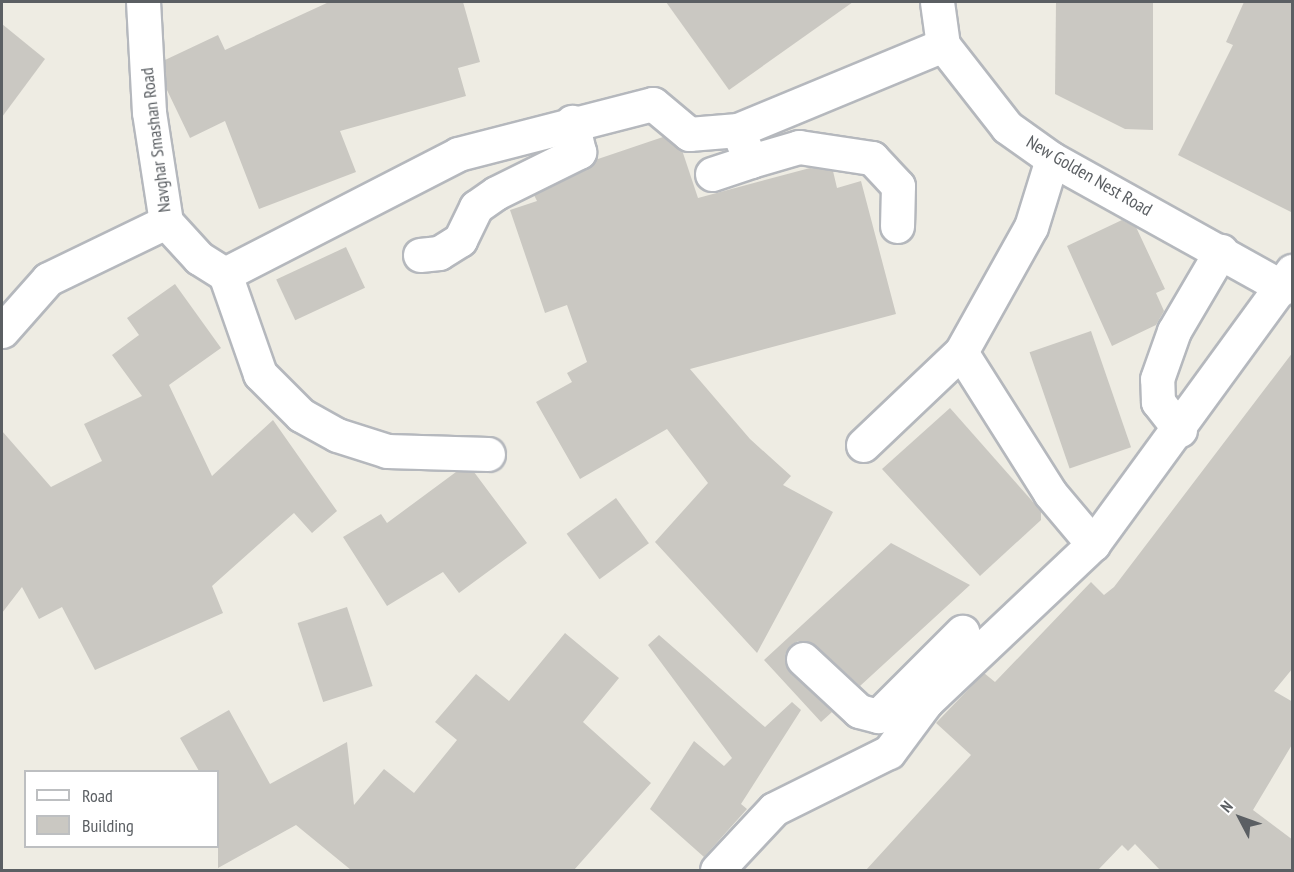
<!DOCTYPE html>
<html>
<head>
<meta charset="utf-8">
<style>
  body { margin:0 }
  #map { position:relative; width:1294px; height:872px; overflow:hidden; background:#eeece3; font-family:"PT Sans Narrow",sans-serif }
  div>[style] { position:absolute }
  .building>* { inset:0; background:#cac8c2; transform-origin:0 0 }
  .roads { filter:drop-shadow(2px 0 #b5b8bd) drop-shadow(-2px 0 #b5b8bd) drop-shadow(0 2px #b5b8bd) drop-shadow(0 -2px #b5b8bd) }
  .minor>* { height:33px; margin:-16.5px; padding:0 16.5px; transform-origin:16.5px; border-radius:16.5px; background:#fff }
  span { translate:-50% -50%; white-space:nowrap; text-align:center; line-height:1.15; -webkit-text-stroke:4.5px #fff; paint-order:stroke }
  .street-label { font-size:18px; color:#5b5f63 }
  .frame { position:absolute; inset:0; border:3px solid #5b5f63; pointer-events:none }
  .legend { position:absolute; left:24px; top:770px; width:195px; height:78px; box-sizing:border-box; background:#fff; border:2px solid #bdbfc1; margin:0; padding:8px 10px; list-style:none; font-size:18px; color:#5b5f63 }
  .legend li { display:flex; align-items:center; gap:12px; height:30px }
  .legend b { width:30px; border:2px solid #bdbfc1 }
  .north { position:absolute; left:1210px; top:788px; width:60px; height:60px; -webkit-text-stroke:4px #fff; paint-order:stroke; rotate:311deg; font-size:16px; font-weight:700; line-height:24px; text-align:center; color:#5b5f63 }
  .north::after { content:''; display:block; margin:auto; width:21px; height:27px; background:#5b5f63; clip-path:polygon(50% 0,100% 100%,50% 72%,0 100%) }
</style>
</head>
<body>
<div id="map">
  <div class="building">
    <div style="clip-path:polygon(329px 2px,463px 2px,480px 62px,458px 68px,466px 96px,340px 131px,356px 172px,259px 209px,225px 121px,190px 138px,166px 88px,165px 60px,218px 35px,225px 50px)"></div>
    <div style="clip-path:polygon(666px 2px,853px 2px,729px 90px)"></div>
    <div style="clip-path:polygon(1056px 2px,1153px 2px,1153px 130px,1125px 129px,1055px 94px)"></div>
    <div style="clip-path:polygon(1244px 2px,1293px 2px,1293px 213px,1178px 155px,1233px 45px,1226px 42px)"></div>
    <div style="clip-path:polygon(2px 24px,45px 59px,2px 117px)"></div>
    <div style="clip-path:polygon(663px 137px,682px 150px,698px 198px,810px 168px,833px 171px,837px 188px,861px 181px,896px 314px,690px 369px,750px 439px,791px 476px,783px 485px,833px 512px,757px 653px,655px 542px,708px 483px,667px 429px,580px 479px,536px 402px,572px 382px,567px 373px,587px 362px,567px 305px,545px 313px,510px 210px,537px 201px,534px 195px,595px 160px)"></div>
    <div style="clip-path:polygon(1122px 220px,1136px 227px,1165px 289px,1156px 293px,1164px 311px,1156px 325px,1112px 346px,1067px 246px)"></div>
    <div style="left:346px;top:247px;width:45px;height:77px;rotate:65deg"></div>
    <div style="clip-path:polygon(175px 284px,221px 348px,169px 385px,212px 476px,273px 420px,337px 511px,312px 533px,294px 513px,212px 586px,223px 613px,95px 670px,62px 607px,39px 619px,22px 587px,2px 613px,2px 431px,51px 487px,102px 461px,84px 424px,142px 396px,112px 355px,139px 335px,127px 318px)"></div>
    <div style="left:1091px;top:331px;width:123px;height:65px;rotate:71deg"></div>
    <div style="clip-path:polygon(1293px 352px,1293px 668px,1274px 691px,1293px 702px,1293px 743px,1253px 810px,1293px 840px,1293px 870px,1160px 870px,1135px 844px,1128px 851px,1122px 845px,1098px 870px,866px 870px,971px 755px,936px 723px,984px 673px,995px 682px,1091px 582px,1104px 595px,1114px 587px)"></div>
    <div style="clip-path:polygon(950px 408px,1041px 511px,1041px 520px,980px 576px,882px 469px)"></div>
    <div style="clip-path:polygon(456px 472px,474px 472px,527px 543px,459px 593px,443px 572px,387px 606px,343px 537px,381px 514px,387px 523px)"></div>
    <div style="left:616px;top:498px;width:56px;height:61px;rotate:54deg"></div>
    <div style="clip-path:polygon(891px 543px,970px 585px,860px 686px,815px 645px,798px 641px,790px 646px,785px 655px,790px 672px,832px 712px,821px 722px,764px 660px)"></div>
    <div style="left:347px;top:607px;width:83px;height:52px;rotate:72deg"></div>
    <div style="clip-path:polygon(565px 633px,619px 678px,583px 722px,651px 783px,574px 870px,351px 870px,296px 825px,218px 868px,218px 771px,199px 771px,180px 738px,229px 710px,270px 784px,347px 742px,354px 805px,384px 769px,414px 793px,457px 740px,435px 722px,476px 674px,509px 701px)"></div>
    <div style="clip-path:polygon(659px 635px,765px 727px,792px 702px,801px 710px,741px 804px,747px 809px,704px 857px,650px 809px,694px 741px,724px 766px,732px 758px,648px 645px)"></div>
  </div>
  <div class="roads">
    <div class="minor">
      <div style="left:937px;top:2px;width:43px;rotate:82.1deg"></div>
      <div style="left:943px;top:45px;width:104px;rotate:52deg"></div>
      <div style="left:1007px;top:127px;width:55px;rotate:35.4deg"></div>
      <div style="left:1052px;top:159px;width:265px;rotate:29.1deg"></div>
      <div style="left:751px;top:161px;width:50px;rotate:-16.3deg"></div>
      <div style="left:799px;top:147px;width:74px;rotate:8.6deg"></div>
      <div style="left:872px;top:158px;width:38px;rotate:47deg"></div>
      <div style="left:898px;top:186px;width:40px;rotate:91.4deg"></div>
      <div style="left:712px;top:174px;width:41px;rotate:-18.4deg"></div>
      <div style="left:751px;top:161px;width:22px;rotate:-114deg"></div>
      <div style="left:166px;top:222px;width:49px;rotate:47.5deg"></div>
      <div style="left:199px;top:258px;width:31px;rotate:32deg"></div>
      <div style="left:225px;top:274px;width:262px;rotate:-27.2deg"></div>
      <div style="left:458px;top:154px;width:201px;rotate:-14.4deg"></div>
      <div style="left:653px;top:104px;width:47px;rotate:39.8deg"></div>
      <div style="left:689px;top:134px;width:49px;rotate:-4.7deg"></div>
      <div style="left:738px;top:130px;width:222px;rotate:-22.5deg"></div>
      <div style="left:420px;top:255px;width:19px;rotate:-6deg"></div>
      <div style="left:439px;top:253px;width:25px;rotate:-32deg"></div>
      <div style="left:460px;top:240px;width:37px;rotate:-64deg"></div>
      <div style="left:476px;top:207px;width:24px;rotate:-35deg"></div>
      <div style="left:496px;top:193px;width:93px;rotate:-26.3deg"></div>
      <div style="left:579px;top:152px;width:31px;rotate:-103deg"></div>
      <div style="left:225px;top:274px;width:106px;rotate:70.7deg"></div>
      <div style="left:260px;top:374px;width:58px;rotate:45deg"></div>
      <div style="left:301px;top:415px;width:41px;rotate:29.1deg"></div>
      <div style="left:337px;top:435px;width:52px;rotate:17.7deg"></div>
      <div style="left:387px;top:451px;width:101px;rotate:1.7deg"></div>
      <div style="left:2px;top:331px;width:69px;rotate:-48.5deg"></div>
      <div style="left:48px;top:279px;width:131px;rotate:-25.8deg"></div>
      <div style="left:166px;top:222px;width:111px;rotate:-98.8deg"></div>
      <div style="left:149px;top:112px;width:110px;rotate:-93.1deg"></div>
      <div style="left:961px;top:352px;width:167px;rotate:57.7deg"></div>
      <div style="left:1050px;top:493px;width:67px;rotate:49.9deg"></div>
      <div style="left:1180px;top:430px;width:36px;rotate:-128deg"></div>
      <div style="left:1158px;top:402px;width:23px;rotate:-92deg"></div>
      <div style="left:1157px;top:379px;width:51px;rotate:-70.5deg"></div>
      <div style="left:1174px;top:331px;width:93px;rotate:-59.6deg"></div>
      <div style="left:863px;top:445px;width:135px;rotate:-43.5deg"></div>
      <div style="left:961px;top:352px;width:143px;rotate:-60.8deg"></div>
      <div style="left:1031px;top:227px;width:71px;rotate:-72.8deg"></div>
      <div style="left:803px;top:659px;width:76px;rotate:42.9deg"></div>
      <div style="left:859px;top:711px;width:20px;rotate:15deg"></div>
      <div style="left:878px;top:716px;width:50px;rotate:-16.3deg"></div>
      <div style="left:881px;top:713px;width:115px;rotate:-45deg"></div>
      <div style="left:717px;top:870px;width:83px;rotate:-46.9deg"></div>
      <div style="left:774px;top:809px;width:128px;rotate:-26.4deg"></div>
      <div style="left:889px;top:752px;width:62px;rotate:-53.5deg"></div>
      <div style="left:926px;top:702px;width:230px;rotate:-43.4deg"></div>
      <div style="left:1093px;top:544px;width:338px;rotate:-53.9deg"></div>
    </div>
  </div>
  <div class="street-label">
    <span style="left:156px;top:140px;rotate:-97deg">Navghar Smashan Road</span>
    <span style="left:1089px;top:176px;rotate:30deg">New Golden Nest Road</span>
  </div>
  <div class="frame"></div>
  <ul class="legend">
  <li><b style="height:8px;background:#fff"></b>Road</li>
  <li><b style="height:16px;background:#cac8c2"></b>Building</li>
  </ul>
  <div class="north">N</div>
</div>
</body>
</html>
